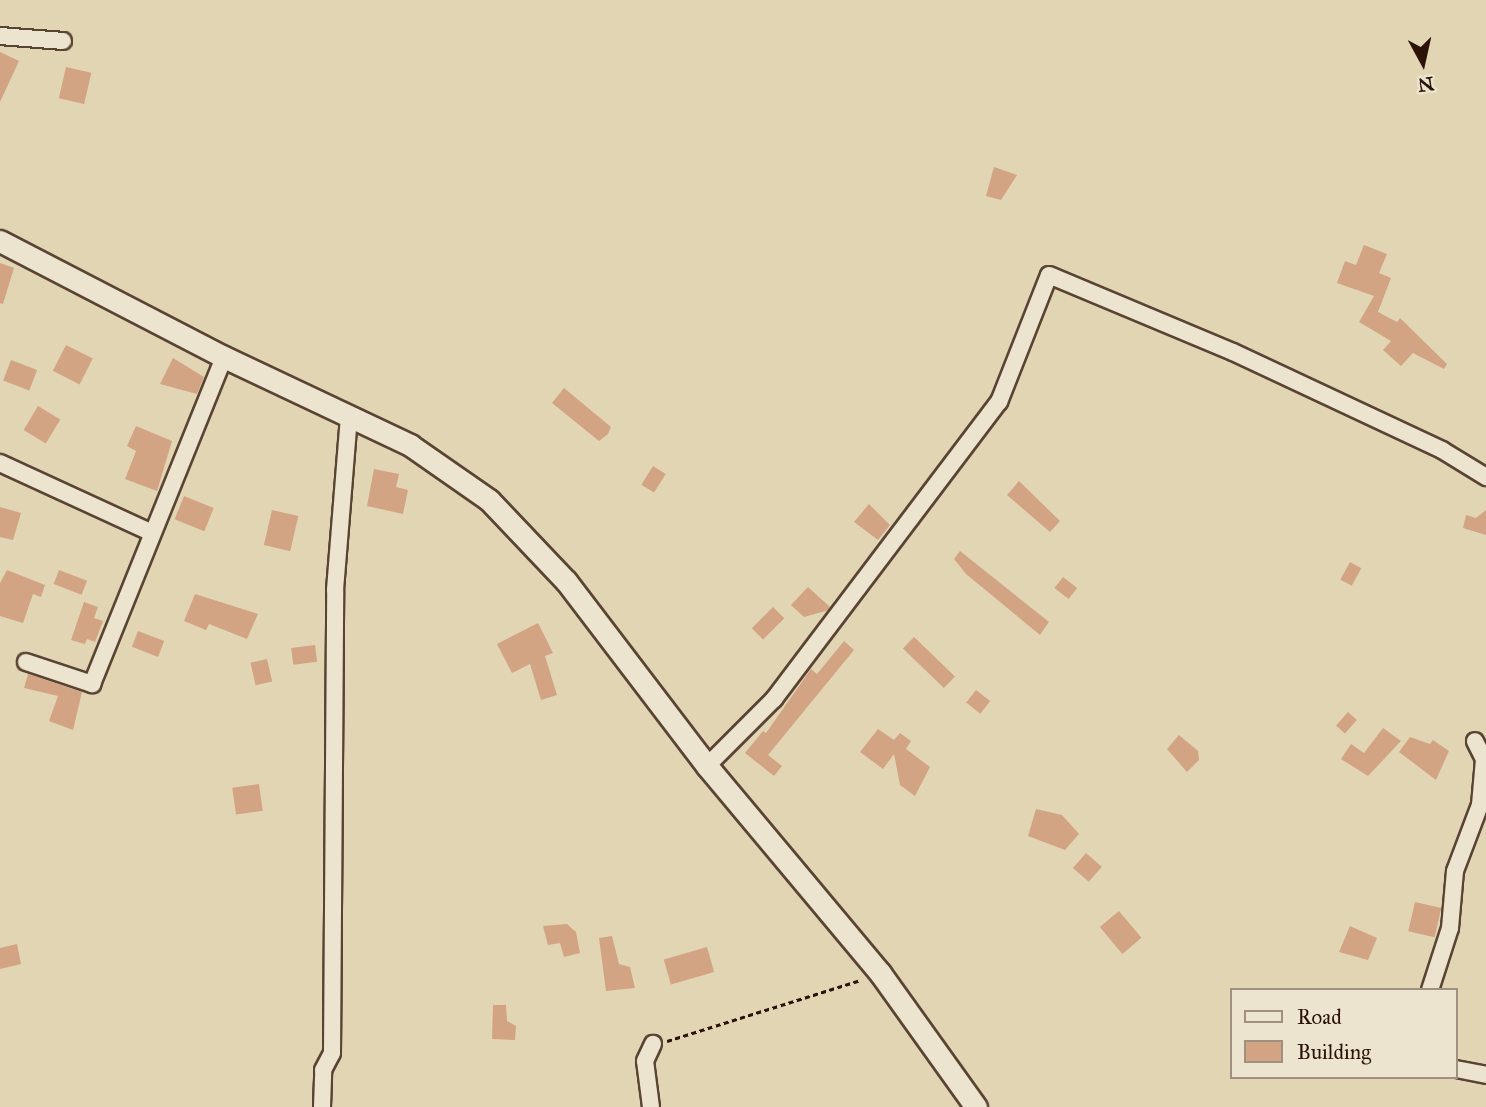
<!DOCTYPE html>
<html>
<head>
<meta charset="utf-8">
<style>
  body { margin:0 }
  #map { position:relative; width:1486px; height:1107px; overflow:hidden; background:#e1d5b4; font-family:"IM FELL Great Primer",serif }
  div>[style] { position:absolute }
  .building>* { inset:0; background:#d2a483; transform-origin:0 0 }
  .path>* { height:2.5px; margin-top:-1.25px; transform-origin:0; background:repeating-linear-gradient(90deg,#2c1308 0 5px,transparent 0 8.5px) }
  .roads { filter:drop-shadow(2px 0 #594433) drop-shadow(-2px 0 #594433) drop-shadow(0 2px #594433) drop-shadow(0 -2px #594433) }
  .street>* { height:16px; margin:-8px; padding:0 8px; transform-origin:8px; border-radius:8px; background:#ece4ce }
  .secondary>* { height:21px; margin:-10.5px; padding:0 10.5px; transform-origin:10.5px; border-radius:10.5px; background:#ece4ce }
  span { translate:-50% -50%; white-space:nowrap; text-align:center; line-height:1.15; -webkit-text-stroke:5px #ece4ce; paint-order:stroke }
  .legend { position:absolute; left:1230px; top:988px; width:228px; height:91px; box-sizing:border-box; background:#ece4ce; border:2px solid #9f907f; margin:0; padding:9px 12px; list-style:none; font-size:21px; color:#2c1308 }
  .legend li { display:flex; align-items:center; gap:14px; height:35px }
  .legend b { width:35px; border:2px solid #9f907f }
  .north { position:absolute; left:1388px; top:28px; width:70px; height:70px; -webkit-text-stroke:5px #ece4ce; paint-order:stroke; rotate:172deg; font-size:19px; font-weight:700; line-height:28px; text-align:center; color:#2c1308 }
  .north::after { content:''; display:block; margin:auto; width:24px; height:32px; background:#2c1308; clip-path:polygon(50% 0,100% 100%,50% 72%,0 100%) }
</style>
</head>
<body>
<div id="map">
  <div class="building">
    <div style="clip-path:polygon(0 52px,19px 61px,0 102px)"></div>
    <div style="left:66px;top:67px;width:26px;height:32px;rotate:13deg"></div>
    <div style="clip-path:polygon(994px 167px,1017px 175px,1001px 200px,986px 196px)"></div>
    <div style="clip-path:polygon(1364px 245px,1387px 254px,1379px 273px,1391px 278px,1378px 312px,1397px 322px,1400px 318px,1447px 364px,1444px 369px,1413px 353px,1401px 366px,1383px 350px,1391px 341px,1359px 322px,1374px 296px,1337px 283px,1345px 261px,1356px 265px)"></div>
    <div style="clip-path:polygon(0 263px,14px 268px,3px 304px,0 303px)"></div>
    <div style="left:66px;top:345px;width:30px;height:29px;rotate:27deg"></div>
    <div style="clip-path:polygon(173px 358px,204px 377px,197px 394px,160px 384px)"></div>
    <div style="left:11px;top:360px;width:28px;height:22px;rotate:21deg"></div>
    <div style="clip-path:polygon(564px 388px,611px 427px,608px 434px,599px 441px,552px 403px)"></div>
    <div style="left:38px;top:406px;width:26px;height:28px;rotate:31deg"></div>
    <div style="clip-path:polygon(136px 426px,172px 441px,157px 491px,125px 479px,136px 451px,127px 446px)"></div>
    <div style="left:653px;top:466px;width:15px;height:22px;rotate:32deg"></div>
    <div style="clip-path:polygon(374px 469px,399px 474px,396px 487px,408px 490px,403px 514px,367px 506px)"></div>
    <div style="clip-path:polygon(1019px 481px,1060px 521px,1050px 532px,1007px 495px)"></div>
    <div style="left:184px;top:496px;width:32px;height:25px;rotate:22deg"></div>
    <div style="clip-path:polygon(869px 504px,890px 525px,878px 540px,854px 522px)"></div>
    <div style="clip-path:polygon(0 507px,21px 513px,13px 540px,0 537px)"></div>
    <div style="left:272px;top:510px;width:27px;height:36px;rotate:13deg"></div>
    <div style="clip-path:polygon(1486px 510px,1486px 535px,1463px 528px,1466px 515px,1476px 518px)"></div>
    <div style="clip-path:polygon(960px 551px,1049px 622px,1040px 635px,966px 574px,954px 559px)"></div>
    <div style="left:1350px;top:562px;width:13px;height:20px;rotate:29deg"></div>
    <div style="clip-path:polygon(7px 570px,45px 585px,41px 597px,33px 594px,23px 623px,0 616px,0 583px)"></div>
    <div style="left:59px;top:570px;width:30px;height:15px;rotate:21deg"></div>
    <div style="left:1063px;top:577px;width:18px;height:14px;rotate:38deg"></div>
    <div style="clip-path:polygon(808px 587px,830px 607px,829px 610px,804px 617px,791px 605px)"></div>
    <div style="clip-path:polygon(195px 594px,258px 614px,247px 639px,209px 624px,206px 630px,184px 621px)"></div>
    <div style="clip-path:polygon(84px 602px,98px 607px,94px 618px,103px 621px,95px 642px,87px 639px,85px 644px,71px 640px)"></div>
    <div style="left:773px;top:607px;width:16px;height:30px;rotate:45deg"></div>
    <div style="clip-path:polygon(538px 623px,553px 653px,545px 656px,557px 695px,541px 700px,530px 664px,512px 673px,497px 644px)"></div>
    <div style="left:138px;top:631px;width:28px;height:17px;rotate:21deg"></div>
    <div style="left:914px;top:637px;width:57px;height:16px;rotate:44deg"></div>
    <div style="clip-path:polygon(844px 641px,854px 650px,768px 755px,782px 766px,774px 776px,745px 753px,763px 731px,766px 733px,811px 669px,817px 674px)"></div>
    <div style="left:315px;top:645px;width:17px;height:24px;rotate:83deg"></div>
    <div style="left:267px;top:659px;width:23px;height:17px;rotate:77deg"></div>
    <div style="clip-path:polygon(28px 674px,82px 692px,73px 730px,49px 721px,58px 696px,24px 688px)"></div>
    <div style="left:976px;top:690px;width:18px;height:16px;rotate:38deg"></div>
    <div style="left:1348px;top:712px;width:12px;height:18px;rotate:42deg"></div>
    <div style="clip-path:polygon(1383px 728px,1401px 741px,1368px 776px,1341px 759px,1351px 744px,1364px 753px)"></div>
    <div style="clip-path:polygon(878px 729px,894px 740px,900px 733px,911px 741px,906px 749px,930px 767px,915px 796px,900px 785px,894px 754px,883px 769px,860px 752px)"></div>
    <div style="clip-path:polygon(1179px 735px,1198px 751px,1199px 760px,1187px 772px,1167px 749px)"></div>
    <div style="clip-path:polygon(1410px 737px,1430px 744px,1433px 740px,1449px 751px,1436px 780px,1399px 752px)"></div>
    <div style="left:259px;top:784px;width:27px;height:27px;rotate:82deg"></div>
    <div style="clip-path:polygon(1036px 809px,1062px 815px,1079px 834px,1065px 850px,1028px 836px)"></div>
    <div style="left:1086px;top:853px;width:21px;height:20px;rotate:41deg"></div>
    <div style="left:1415px;top:902px;width:27px;height:30px;rotate:13deg"></div>
    <div style="left:1119px;top:911px;width:35px;height:25px;rotate:50deg"></div>
    <div style="clip-path:polygon(567px 924px,576px 932px,580px 953px,564px 957px,560px 943px,548px 945px,543px 926px)"></div>
    <div style="clip-path:polygon(1350px 926px,1377px 938px,1368px 960px,1339px 952px)"></div>
    <div style="clip-path:polygon(612px 936px,619px 964px,630px 967px,635px 988px,606px 991px,599px 938px)"></div>
    <div style="clip-path:polygon(17px 944px,21px 964px,0 969px,0 948px)"></div>
    <div style="left:707px;top:947px;width:26px;height:45px;rotate:74deg"></div>
    <div style="clip-path:polygon(493px 1005px,506px 1005px,507px 1021px,516px 1026px,515px 1040px,492px 1039px)"></div>
  </div>
  <div class="path">
    <div style="left:667px;top:1041px;width:203px;rotate:-17.5deg"></div>
  </div>
  <div class="roads">
    <div class="street">
      <div style="left:0;top:36px;width:63px;rotate:4.5deg"></div>
      <div style="left:0;top:463px;width:165px;rotate:24.7deg"></div>
      <div style="left:26px;top:662px;width:70px;rotate:18.4deg"></div>
      <div style="left:92px;top:684px;width:353px;rotate:-68deg"></div>
      <div style="left:707px;top:766px;width:95px;rotate:-45deg"></div>
      <div style="left:774px;top:699px;width:373px;rotate:-52.9deg"></div>
      <div style="left:999px;top:402px;width:136px;rotate:-68.5deg"></div>
      <div style="left:1049px;top:275px;width:199px;rotate:22.7deg"></div>
      <div style="left:1233px;top:352px;width:231px;rotate:25.1deg"></div>
      <div style="left:1442px;top:450px;width:52px;rotate:31.5deg"></div>
      <div style="left:1430px;top:990px;width:65px;rotate:-72.1deg"></div>
      <div style="left:1450px;top:928px;width:57px;rotate:-85deg"></div>
      <div style="left:1455px;top:871px;width:71px;rotate:-69.3deg"></div>
      <div style="left:1480px;top:805px;width:46px;rotate:-85deg"></div>
      <div style="left:1484px;top:759px;width:20px;rotate:-117deg"></div>
      <div style="left:1456px;top:1069px;width:31px;rotate:11deg"></div>
      <div style="left:322px;top:1107px;width:37px;rotate:-88deg"></div>
      <div style="left:323px;top:1070px;width:19px;rotate:-62deg"></div>
      <div style="left:332px;top:1053px;width:463px;rotate:-89.6deg"></div>
      <div style="left:335px;top:590px;width:176px;rotate:-85.4deg"></div>
      <div style="left:651px;top:1107px;width:46px;rotate:-97.4deg"></div>
      <div style="left:645px;top:1061px;width:19px;rotate:-65deg"></div>
    </div>
    <div class="secondary">
      <div style="left:0;top:241px;width:252px;rotate:27.4deg"></div>
      <div style="left:224px;top:357px;width:206px;rotate:25.3deg"></div>
      <div style="left:410px;top:445px;width:96px;rotate:34.8deg"></div>
      <div style="left:489px;top:500px;width:112px;rotate:46.5deg"></div>
      <div style="left:566px;top:581px;width:233px;rotate:52.7deg"></div>
      <div style="left:707px;top:766px;width:270px;rotate:50.1deg"></div>
      <div style="left:880px;top:973px;width:165px;rotate:54.4deg"></div>
    </div>
  </div>
  <ul class="legend">
  <li><b style="height:9px;background:#ece4ce"></b>Road</li>
  <li><b style="height:19px;background:#d2a483"></b>Building</li>
  </ul>
  <div class="north">N</div>
</div>
</body>
</html>
